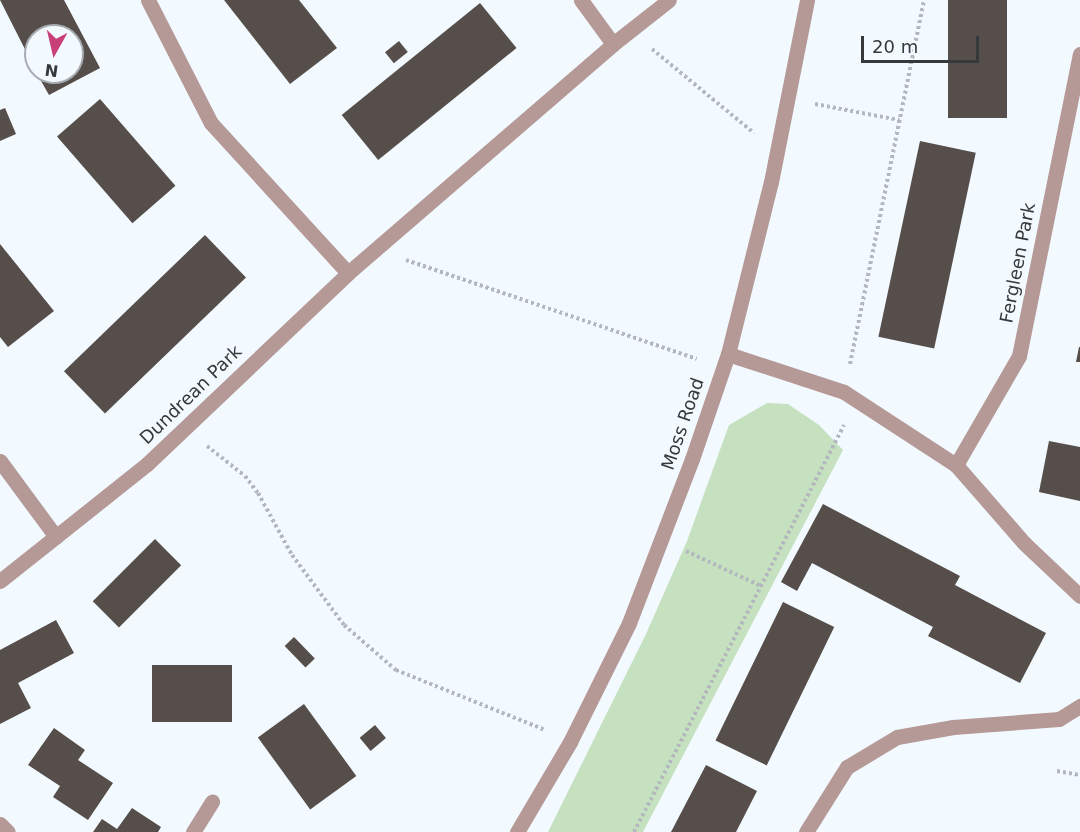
<!DOCTYPE html>
<html>
<head>
<meta charset="utf-8">
<style>
  body { margin:0 }
  #map { position:relative; width:1080px; height:832px; overflow:hidden; background:#f2f9ff; font-family:"DejaVu Sans",sans-serif }
  div>[style] { position:absolute }
  .green>* { inset:0; background:#c6e1bf }
  .building>* { inset:0; background:#554e4a; transform-origin:0 0 }
  .path>* { height:4px; margin-top:-2px; transform-origin:0; background:repeating-linear-gradient(90deg,#b2b8bd 0 3px,transparent 0 6px) }
  .minor>* { height:15px; margin:-7.5px; padding:0 7.5px; transform-origin:7.5px; border-radius:7.5px; background:#b49997 }
  span { translate:-50% -50%; white-space:nowrap; text-align:center; line-height:1.15; -webkit-text-stroke:6px #f2f9ff; paint-order:stroke }
  .street-label { font-size:18px; color:#36393b }
  .north { position:absolute; left:24px; top:24px; width:60px; height:60px; box-sizing:border-box; background:#f2f9ff; border:2px solid #a7acb1; border-radius:50%; rotate:188deg; font-size:16px; font-weight:700; line-height:24px; text-align:center; color:#36393b }
  .north::after { content:''; display:block; margin:auto; width:21px; height:27px; background:#c93f77; clip-path:polygon(50% 0,100% 100%,50% 72%,0 100%) }
  .scale { position:absolute; left:861px; top:36px; width:118px; height:27px; box-sizing:border-box; border:3px solid #36393b; border-top:0; padding-left:8px; font-size:18px; line-height:21px; white-space:nowrap; color:#36393b; -webkit-text-stroke:4px #f2f9ff; paint-order:stroke }
</style>
</head>
<body>
<div id="map">
  <div class="green">
    <div style="clip-path:polygon(767px 403px,788px 404px,819px 425px,843px 450px,643px 832px,548px 832px,646px 634px,687px 541px,729px 425px)"></div>
  </div>
  <div class="building">
    <div style="clip-path:polygon(0 0,64px 0,100px 68px,49px 95px,36px 72px,72px 72px,72px 36px,36px 36px,36px 71px)"></div>
    <div style="clip-path:polygon(224px 0,299px 0,337px 48px,290px 84px)"></div>
    <div style="left:948px;top:0;width:59px;height:118px"></div>
    <div style="left:480px;top:3px;width:58px;height:178px;rotate:51deg"></div>
    <div style="left:399px;top:41px;width:14px;height:18px;rotate:51deg"></div>
    <div style="left:100px;top:99px;width:115px;height:57px;rotate:49deg"></div>
    <div style="clip-path:polygon(5px 108px,16px 134px,0 141px,0 110px)"></div>
    <div style="left:920px;top:141px;width:57px;height:200px;rotate:12deg"></div>
    <div style="left:205px;top:235px;width:59px;height:196px;rotate:46deg"></div>
    <div style="clip-path:polygon(0 244px,54px 311px,8px 347px,0 337px)"></div>
    <div style="clip-path:polygon(1079px 347px,1080px 347px,1080px 362px,1076px 362px)"></div>
    <div style="clip-path:polygon(1049px 441px,1080px 447px,1080px 501px,1039px 492px)"></div>
    <div style="clip-path:polygon(823px 504px,960px 576px,955px 585px,1046px 633px,1020px 683px,928px 636px,933px 627px,812px 563px,797px 591px,781px 582px)"></div>
    <div style="left:155px;top:539px;width:37px;height:88px;rotate:45deg"></div>
    <div style="left:783px;top:602px;width:57px;height:154px;rotate:26deg"></div>
    <div style="clip-path:polygon(56px 620px,74px 653px,18px 683px,31px 708px,0 724px,0 650px)"></div>
    <div style="left:294px;top:637px;width:30px;height:13px;rotate:46deg"></div>
    <div style="left:232px;top:665px;width:57px;height:80px;rotate:90deg"></div>
    <div style="left:304px;top:704px;width:89px;height:57px;rotate:54deg"></div>
    <div style="left:375px;top:725px;width:17px;height:20px;rotate:50deg"></div>
    <div style="clip-path:polygon(54px 728px,85px 750px,78px 760px,113px 783px,88px 820px,53px 797px,60px 786px,28px 765px)"></div>
    <div style="clip-path:polygon(706px 765px,757px 791px,736px 832px,671px 832px)"></div>
    <div style="clip-path:polygon(132px 808px,161px 827px,158px 832px,93px 832px,102px 819px,117px 829px)"></div>
  </div>
  <div class="path">
    <div style="left:652px;top:49px;width:132px;rotate:39.5deg"></div>
    <div style="left:815px;top:104px;width:86px;rotate:10.8deg"></div>
    <div style="left:406px;top:260px;width:307px;rotate:18.8deg"></div>
    <div style="left:850px;top:364px;width:371px;rotate:-78.5deg"></div>
    <div style="left:207px;top:446px;width:48px;rotate:38.3deg"></div>
    <div style="left:245px;top:476px;width:21px;rotate:53deg"></div>
    <div style="left:258px;top:493px;width:71px;rotate:61.3deg"></div>
    <div style="left:292px;top:555px;width:87px;rotate:53.4deg"></div>
    <div style="left:344px;top:625px;width:69px;rotate:40.9deg"></div>
    <div style="left:396px;top:670px;width:161px;rotate:21.9deg"></div>
    <div style="left:686px;top:551px;width:83px;rotate:25deg"></div>
    <div style="left:1057px;top:771px;width:23px;rotate:10deg"></div>
    <div style="left:634px;top:832px;width:458px;rotate:-62.7deg"></div>
  </div>
  <div class="minor">
    <div style="left:148px;top:0;width:138px;rotate:62.9deg"></div>
    <div style="left:211px;top:123px;width:203px;rotate:47.6deg"></div>
    <div style="left:581px;top:0;width:54px;rotate:54deg"></div>
    <div style="left:728px;top:354px;width:122px;rotate:18.1deg"></div>
    <div style="left:844px;top:392px;width:134px;rotate:33.1deg"></div>
    <div style="left:956px;top:465px;width:103px;rotate:48.9deg"></div>
    <div style="left:1024px;top:543px;width:77px;rotate:43.4deg"></div>
    <div style="left:0;top:461px;width:94px;rotate:53.6deg"></div>
    <div style="left:956px;top:465px;width:126px;rotate:-60deg"></div>
    <div style="left:1019px;top:356px;width:308px;rotate:-78.6deg"></div>
    <div style="left:0;top:581px;width:188px;rotate:-38.5deg"></div>
    <div style="left:147px;top:464px;width:277px;rotate:-43.5deg"></div>
    <div style="left:348px;top:273px;width:350px;rotate:-40.8deg"></div>
    <div style="left:613px;top:44px;width:71px;rotate:-38.2deg"></div>
    <div style="left:0;top:824px;width:11px;rotate:45deg"></div>
    <div style="left:193px;top:832px;width:36px;rotate:-58deg"></div>
    <div style="left:517px;top:832px;width:104px;rotate:-59.5deg"></div>
    <div style="left:570px;top:742px;width:133px;rotate:-63.6deg"></div>
    <div style="left:629px;top:623px;width:176px;rotate:-69deg"></div>
    <div style="left:692px;top:459px;width:111px;rotate:-71.1deg"></div>
    <div style="left:728px;top:354px;width:177px;rotate:-76deg"></div>
    <div style="left:771px;top:182px;width:186px;rotate:-78.8deg"></div>
    <div style="left:806px;top:832px;width:77px;rotate:-57.8deg"></div>
    <div style="left:847px;top:767px;width:58px;rotate:-31deg"></div>
    <div style="left:897px;top:737px;width:57px;rotate:-10.1deg"></div>
    <div style="left:953px;top:727px;width:106px;rotate:-4.3deg"></div>
    <div style="left:1059px;top:719px;width:25px;rotate:-32deg"></div>
  </div>
  <div class="street-label">
    <span style="left:1018px;top:263px;rotate:-79deg">Fergleen Park</span>
    <span style="left:191px;top:395px;rotate:-44deg">Dundrean Park</span>
    <span style="left:683px;top:424px;rotate:-71deg">Moss Road</span>
  </div>
  <div class="north">N</div>
  <div class="scale">20 m</div>
</div>
</body>
</html>
